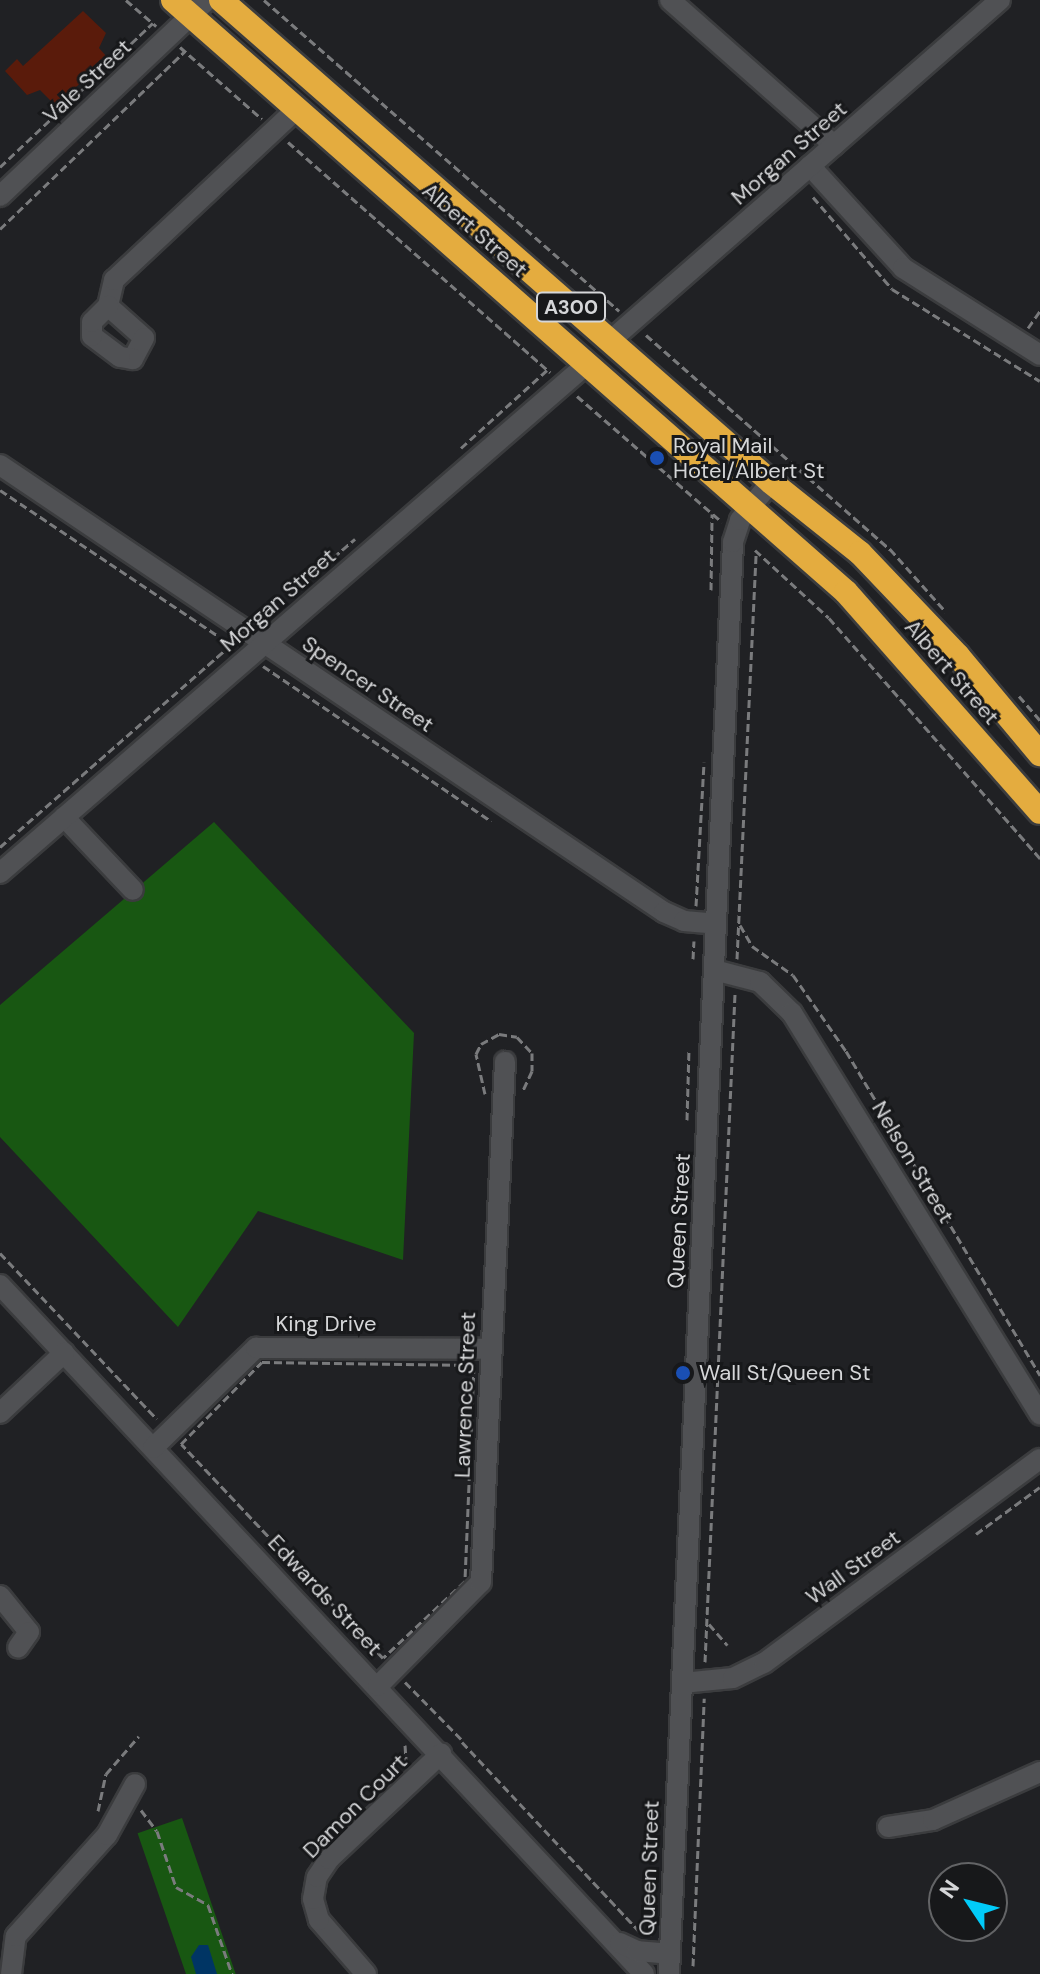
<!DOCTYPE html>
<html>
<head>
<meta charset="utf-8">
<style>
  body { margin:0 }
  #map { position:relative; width:1040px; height:1974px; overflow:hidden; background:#202124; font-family:"DM Sans",sans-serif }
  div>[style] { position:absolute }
  .green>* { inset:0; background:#185712; transform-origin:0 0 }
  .water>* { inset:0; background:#003564 }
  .building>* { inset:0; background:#5a1b0b }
  .path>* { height:3px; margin-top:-1.5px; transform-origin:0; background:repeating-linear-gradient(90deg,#7a7b7d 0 8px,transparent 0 12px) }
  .roads { filter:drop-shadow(2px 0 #3b3c3e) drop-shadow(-2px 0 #3b3c3e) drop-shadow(0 2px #3b3c3e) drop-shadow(0 -2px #3b3c3e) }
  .minor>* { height:20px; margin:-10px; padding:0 10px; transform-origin:10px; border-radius:10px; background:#505154 }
  .highway>* { height:24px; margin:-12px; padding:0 12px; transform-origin:12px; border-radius:12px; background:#e4ac3f }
  .dots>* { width:22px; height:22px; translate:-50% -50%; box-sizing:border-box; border:4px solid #17181a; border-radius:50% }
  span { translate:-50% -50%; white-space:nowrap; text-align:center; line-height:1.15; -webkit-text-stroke:6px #17181a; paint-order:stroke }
  .shield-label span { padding:2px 6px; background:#17181a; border:2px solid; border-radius:6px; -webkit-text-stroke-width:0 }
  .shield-label { font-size:20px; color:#d5d6d8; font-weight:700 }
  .street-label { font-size:22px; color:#d5d6d8 }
  .poi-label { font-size:22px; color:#d5d6d8 }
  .left { translate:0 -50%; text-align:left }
  .north { position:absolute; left:928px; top:1862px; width:80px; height:80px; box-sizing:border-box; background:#17181a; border:2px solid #636466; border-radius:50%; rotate:305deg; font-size:22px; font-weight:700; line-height:32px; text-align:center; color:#d5d6d8 }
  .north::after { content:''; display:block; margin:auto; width:28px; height:36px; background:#01cbf9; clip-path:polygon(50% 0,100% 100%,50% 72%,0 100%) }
</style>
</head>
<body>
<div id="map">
  <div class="green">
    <div style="clip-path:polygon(214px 822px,414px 1033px,403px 1260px,258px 1211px,178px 1327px,0 1137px,0 1005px)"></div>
    <div style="left:182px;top:1818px;width:165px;height:47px;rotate:71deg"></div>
  </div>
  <div class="water">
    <div style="clip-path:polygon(199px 1945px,208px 1945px,217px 1974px,196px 1974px,191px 1957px)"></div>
  </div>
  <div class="building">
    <div style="clip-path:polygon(83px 11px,106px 33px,99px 48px,107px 57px,104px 63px,55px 105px,40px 90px,27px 95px,5px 71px,17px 59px,23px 66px)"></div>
  </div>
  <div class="path">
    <div style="left:126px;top:0;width:40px;rotate:41deg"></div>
    <div style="left:264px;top:0;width:472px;rotate:41.2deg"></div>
    <div style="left:180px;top:47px;width:109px;rotate:41.3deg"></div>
    <div style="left:288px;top:142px;width:349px;rotate:41.3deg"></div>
    <div style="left:0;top:167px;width:210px;rotate:-43.3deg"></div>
    <div style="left:813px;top:197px;width:121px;rotate:49.3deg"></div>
    <div style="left:892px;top:289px;width:174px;rotate:31.9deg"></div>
    <div style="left:0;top:229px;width:257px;rotate:-43.9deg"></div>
    <div style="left:1028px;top:328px;width:21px;rotate:-55deg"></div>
    <div style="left:646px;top:335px;width:325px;rotate:41.3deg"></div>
    <div style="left:890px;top:549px;width:84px;rotate:48.4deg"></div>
    <div style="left:577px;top:396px;width:192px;rotate:41deg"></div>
    <div style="left:461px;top:448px;width:116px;rotate:-42.2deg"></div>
    <div style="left:0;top:490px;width:277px;rotate:33.8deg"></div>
    <div style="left:755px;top:550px;width:100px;rotate:42.6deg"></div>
    <div style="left:829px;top:618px;width:320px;rotate:48.7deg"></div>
    <div style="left:711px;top:590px;width:76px;rotate:-89.2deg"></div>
    <div style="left:260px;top:620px;width:125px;rotate:-40.5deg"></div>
    <div style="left:263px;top:666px;width:276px;rotate:34.2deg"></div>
    <div style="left:1019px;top:696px;width:32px;rotate:49deg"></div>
    <div style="left:0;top:847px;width:310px;rotate:-41.2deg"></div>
    <div style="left:696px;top:906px;width:144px;rotate:-86.8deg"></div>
    <div style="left:740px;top:925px;width:24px;rotate:60deg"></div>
    <div style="left:752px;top:946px;width:50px;rotate:35.3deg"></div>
    <div style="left:793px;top:975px;width:93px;rotate:55.1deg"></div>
    <div style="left:846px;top:1051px;width:378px;rotate:59.1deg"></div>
    <div style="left:693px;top:959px;width:18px;rotate:-87deg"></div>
    <div style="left:737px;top:959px;width:408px;rotate:-87.3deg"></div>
    <div style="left:485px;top:1094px;width:41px;rotate:-102.7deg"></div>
    <div style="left:476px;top:1054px;width:11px;rotate:-63deg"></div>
    <div style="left:481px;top:1044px;width:21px;rotate:-29deg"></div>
    <div style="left:499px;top:1034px;width:18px;rotate:9deg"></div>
    <div style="left:517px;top:1037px;width:22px;rotate:47deg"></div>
    <div style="left:532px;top:1053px;width:18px;rotate:90deg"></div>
    <div style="left:532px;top:1071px;width:23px;rotate:115deg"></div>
    <div style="left:687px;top:1120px;width:70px;rotate:-88.4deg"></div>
    <div style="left:0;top:1253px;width:228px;rotate:46.6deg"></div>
    <div style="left:262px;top:1362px;width:212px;rotate:0.8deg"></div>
    <div style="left:474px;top:1365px;width:216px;rotate:92.4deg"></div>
    <div style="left:465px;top:1581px;width:112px;rotate:136.8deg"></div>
    <div style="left:383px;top:1658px;width:294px;rotate:-133.3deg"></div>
    <div style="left:181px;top:1444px;width:115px;rotate:-45.4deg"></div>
    <div style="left:976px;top:1534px;width:79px;rotate:-36.3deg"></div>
    <div style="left:709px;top:1624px;width:28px;rotate:49deg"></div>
    <div style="left:705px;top:1662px;width:669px;rotate:-87.43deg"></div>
    <div style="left:405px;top:1682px;width:80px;rotate:45.5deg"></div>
    <div style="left:462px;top:1742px;width:260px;rotate:46.9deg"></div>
    <div style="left:405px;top:1745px;width:16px;rotate:86deg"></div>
    <div style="left:141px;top:1810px;width:26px;rotate:53deg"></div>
    <div style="left:157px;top:1831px;width:59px;rotate:71.3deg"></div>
    <div style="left:176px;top:1887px;width:37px;rotate:29deg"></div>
    <div style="left:208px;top:1905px;width:73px;rotate:70.8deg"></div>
    <div style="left:98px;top:1811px;width:38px;rotate:-78deg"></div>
    <div style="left:106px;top:1774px;width:50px;rotate:-49deg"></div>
    <div style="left:650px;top:1936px;width:12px;rotate:-85deg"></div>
    <div style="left:651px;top:1924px;width:5px"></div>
    <div style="left:693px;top:1966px;width:268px;rotate:-87.6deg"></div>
  </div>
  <div class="roads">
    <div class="minor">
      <div style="left:670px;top:0;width:219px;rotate:41.5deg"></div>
      <div style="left:810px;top:166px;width:138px;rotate:47.6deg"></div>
      <div style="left:903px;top:268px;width:162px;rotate:32.4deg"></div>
      <div style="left:0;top:196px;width:285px;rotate:-43.4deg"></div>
      <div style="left:108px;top:306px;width:27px;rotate:-77deg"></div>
      <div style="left:114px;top:280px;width:250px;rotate:-43.1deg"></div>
      <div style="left:108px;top:306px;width:48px;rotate:41.6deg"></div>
      <div style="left:144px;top:338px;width:24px;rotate:118deg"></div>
      <div style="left:133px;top:359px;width:13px;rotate:-171deg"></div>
      <div style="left:120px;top:357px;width:35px;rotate:-143deg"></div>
      <div style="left:92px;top:336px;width:14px;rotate:-90deg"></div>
      <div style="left:92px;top:322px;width:23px;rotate:-45deg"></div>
      <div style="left:610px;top:341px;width:518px;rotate:-41.17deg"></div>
      <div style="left:0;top:465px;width:800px;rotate:33.95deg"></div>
      <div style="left:664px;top:912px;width:22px;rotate:24deg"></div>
      <div style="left:684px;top:921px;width:32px;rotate:5deg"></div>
      <div style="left:64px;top:817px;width:100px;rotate:46.6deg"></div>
      <div style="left:0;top:873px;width:777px;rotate:-40.93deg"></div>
      <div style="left:714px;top:970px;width:48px;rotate:14.6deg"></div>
      <div style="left:760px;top:982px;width:45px;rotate:44.1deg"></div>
      <div style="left:792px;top:1013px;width:472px;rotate:58.3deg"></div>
      <div style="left:0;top:1285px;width:943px;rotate:46.93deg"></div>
      <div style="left:0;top:1413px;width:88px;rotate:-43.2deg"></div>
      <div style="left:153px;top:1448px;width:144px;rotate:-44.2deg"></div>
      <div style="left:256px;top:1348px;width:235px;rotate:0.2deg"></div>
      <div style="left:0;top:1596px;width:46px;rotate:51.1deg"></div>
      <div style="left:29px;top:1632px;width:19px;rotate:125deg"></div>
      <div style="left:682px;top:1683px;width:51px;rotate:-5.6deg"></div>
      <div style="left:733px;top:1678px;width:34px;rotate:-26deg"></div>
      <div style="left:764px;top:1663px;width:343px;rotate:-36.5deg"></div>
      <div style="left:378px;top:1686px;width:146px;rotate:-45.3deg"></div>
      <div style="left:481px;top:1582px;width:521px;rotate:-87.36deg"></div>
      <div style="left:888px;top:1827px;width:46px;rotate:-8.8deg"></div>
      <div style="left:933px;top:1820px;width:117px;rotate:-24.2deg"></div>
      <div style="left:620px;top:1943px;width:19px;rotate:25deg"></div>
      <div style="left:637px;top:1951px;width:33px;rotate:5deg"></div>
      <div style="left:11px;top:1974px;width:38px;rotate:-83deg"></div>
      <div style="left:16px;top:1936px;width:136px;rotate:-48deg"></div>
      <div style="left:107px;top:1835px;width:58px;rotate:-61.2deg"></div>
      <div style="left:366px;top:1974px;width:72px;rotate:-131deg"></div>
      <div style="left:319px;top:1920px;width:22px;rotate:-106deg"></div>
      <div style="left:313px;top:1899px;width:22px;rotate:-80deg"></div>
      <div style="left:317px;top:1877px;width:22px;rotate:-56deg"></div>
      <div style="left:329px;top:1859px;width:154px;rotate:-43.2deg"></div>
      <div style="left:669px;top:1974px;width:1433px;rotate:-87.44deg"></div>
      <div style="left:733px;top:542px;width:23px;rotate:-72deg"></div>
      <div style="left:740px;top:520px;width:49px;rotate:-50.8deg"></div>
    </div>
    <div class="highway">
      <div style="left:173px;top:0;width:896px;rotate:41.34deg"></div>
      <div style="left:846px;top:592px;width:293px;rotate:48.6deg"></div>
      <div style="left:221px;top:0;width:731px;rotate:41.23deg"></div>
      <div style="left:771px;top:482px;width:114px;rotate:38.6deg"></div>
      <div style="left:860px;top:553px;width:142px;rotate:46.4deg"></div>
      <div style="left:958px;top:656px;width:128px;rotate:50.1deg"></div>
    </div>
  </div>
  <div class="dots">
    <div style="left:657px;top:458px;background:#1a4fb4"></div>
    <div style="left:683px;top:1373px;background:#1a4fb4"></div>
  </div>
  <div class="shield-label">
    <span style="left:571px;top:307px">A300</span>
  </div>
  <div class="street-label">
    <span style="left:87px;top:81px;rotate:-43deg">Vale Street</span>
    <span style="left:789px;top:153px;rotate:-41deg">Morgan Street</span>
    <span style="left:475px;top:230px;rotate:41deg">Albert Street</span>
    <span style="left:278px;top:600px;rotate:-41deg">Morgan Street</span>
    <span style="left:952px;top:672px;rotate:49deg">Albert Street</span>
    <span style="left:368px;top:684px;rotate:34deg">Spencer Street</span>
    <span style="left:913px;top:1162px;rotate:59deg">Nelson Street</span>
    <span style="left:679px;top:1221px;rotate:-87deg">Queen Street</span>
    <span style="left:326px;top:1324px">King Drive</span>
    <span style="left:465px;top:1395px;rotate:-88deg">Lawrence Street</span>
    <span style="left:853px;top:1567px;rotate:-36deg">Wall Street</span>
    <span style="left:325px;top:1595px;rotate:47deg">Edwards Street</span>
    <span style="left:355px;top:1806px;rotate:-45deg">Damon Court</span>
    <span style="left:649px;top:1868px;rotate:-88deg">Queen Street</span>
  </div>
  <div class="poi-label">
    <span class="left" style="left:673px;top:458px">Royal Mail<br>Hotel/Albert St</span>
    <span class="left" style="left:699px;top:1373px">Wall St/Queen St</span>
  </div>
  <div class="north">N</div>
</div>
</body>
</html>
